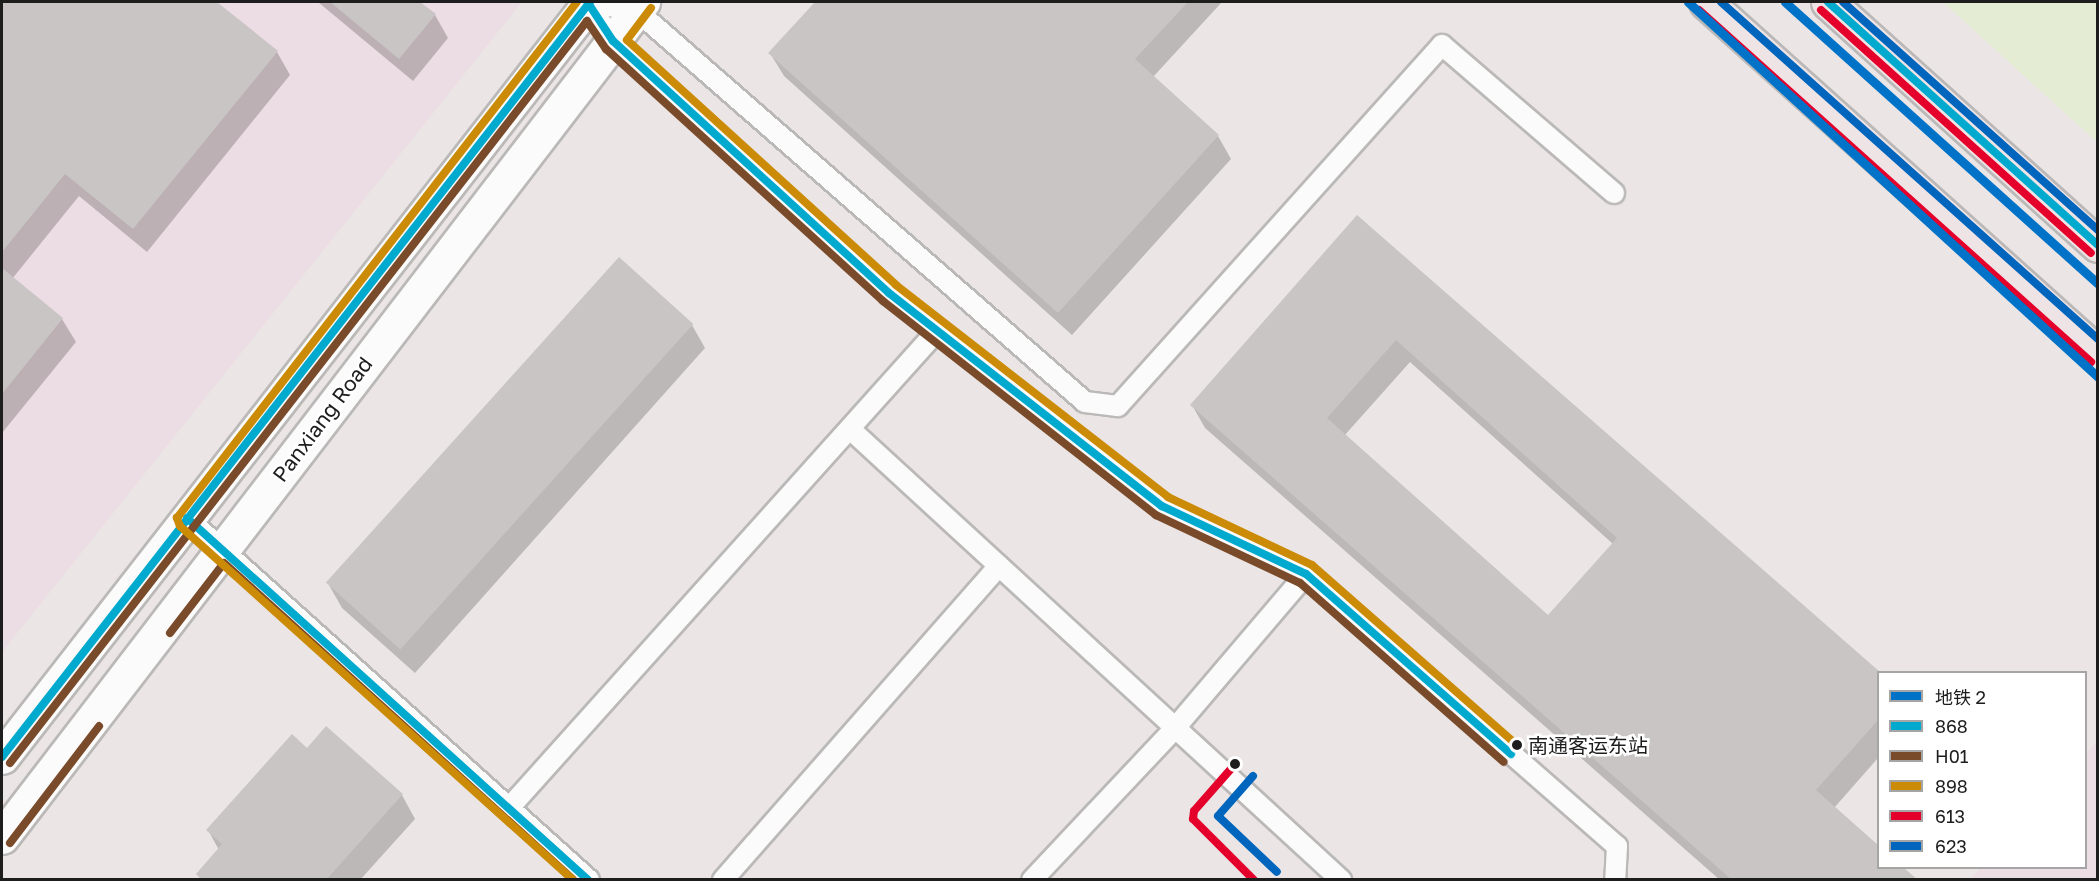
<!DOCTYPE html>
<html>
<head>
<meta charset="utf-8">
<style>
  body { margin:0 }
  #map { position:relative; width:2099px; height:881px; overflow:hidden; background:#ebe6e5; font-family:"Golos Text","Noto Sans SC",sans-serif }
  div>[style] { position:absolute }
  .commercial>* { inset:0; background:#ecdce3 }
  .park>* { inset:0; background:#e4edd3 }
  .shadow>* { inset:0; background:#0003 }
  .building>* { inset:0; background:#c9c5c5; transform-origin:0 0 }
  .roads { filter:drop-shadow(2px 0 #bbb9b8) drop-shadow(-2px 0 #bbb9b8) drop-shadow(0 2px #bbb9b8) drop-shadow(0 -2px #bbb9b8) }
  .service>* { height:20px; margin:-10px; padding:0 10px; transform-origin:10px; border-radius:10px; background:#fcfbfb }
  .tertiary>* { height:33px; margin:-16.5px; padding:0 16.5px; transform-origin:16.5px; border-radius:16.5px; background:#fcfbfb }
  .primary>* { height:33px; margin:-16.5px; padding:0 16.5px; transform-origin:16.5px; border-radius:16.5px; background:#efe4e5 }
  .bus-1>* { height:8px; margin:-4px; padding:0 4px; transform-origin:4px; border-radius:4px; background:#00a9ce }
  .bus-2>* { height:8px; margin:-4px; padding:0 4px; transform-origin:4px; border-radius:4px; background:#7a4b2a }
  .bus-3>* { height:8px; margin:-4px; padding:0 4px; transform-origin:4px; border-radius:4px; background:#cb8b06 }
  .bus-4>* { height:8px; margin:-4px; padding:0 4px; transform-origin:4px; border-radius:4px; background:#e4002b }
  .bus-5>* { height:8px; margin:-4px; padding:0 4px; transform-origin:4px; border-radius:4px; background:#0065bd }
  .metro-1>* { height:9px; margin:-4.5px; padding:0 4.5px; transform-origin:4.5px; border-radius:4.5px; background:#0072c8 }
  .dots>* { width:16px; height:16px; translate:-50% -50%; box-sizing:border-box; border:3px solid #fff; border-radius:50% }
  span { translate:-50% -50%; white-space:nowrap; text-align:center; line-height:1.15; -webkit-text-stroke:5px #fff; paint-order:stroke }
  .bus-label { font-size:20px; color:#1d1d1d }
  .left { translate:0 -50%; text-align:left }
  .street-label { font-size:21px; color:#1d1d1d }
  .frame { position:absolute; inset:0; border:3px solid #1d1d1d; pointer-events:none }
  .legend { position:absolute; left:1877px; top:671px; width:210px; height:198px; box-sizing:border-box; background:#fff; border:2px solid #a5a5a5; margin:0; padding:8px 10px; list-style:none; font-size:18px; color:#1d1d1d }
  .legend li { display:flex; align-items:center; gap:12px; height:30px }
  .legend b { width:30px; border:2px solid #a5a5a5 }
</style>
</head>
<body>
<div id="map">
  <div class="commercial">
    <div style="clip-path:polygon(2px 2px,522px 2px,2px 652px)"></div>
    <div style="clip-path:polygon(2097px 741px,2097px 879px,1970px 879px,1981px 868px,2086px 868px,2086px 754px)"></div>
  </div>
  <div class="park">
    <div style="clip-path:polygon(1943px 2px,2097px 2px,2097px 142px)"></div>
  </div>
  <div class="shadow">
    <div style="clip-path:polygon(2px 2px,215px 2px,277px 52px,290px 75px,147px 252px,79px 196px,12px 279px,62px 319px,76px 342px,2px 433px)"></div>
    <div style="clip-path:polygon(318px 2px,418px 2px,435px 15px,448px 38px,413px 81px)"></div>
    <div style="clip-path:polygon(817px 2px,1222px 2px,1153px 77px,1218px 136px,1231px 159px,1072px 335px,784px 76px,770px 53px)"></div>
    <div style="clip-path:polygon(evenodd,1358px 217px,1878px 673px,1878px 758px,1834px 808px,1878px 847px,1878px 868px,1902px 868px,1916px 880px,1720px 880px,1205px 428px,1192px 405px,1358px 217px,1410px 362px,1613px 544px,1548px 617px,1344px 436px,1410px 362px)"></div>
    <div style="clip-path:polygon(692px 325px,705px 348px,415px 673px,342px 608px,329px 585px)"></div>
    <div style="clip-path:polygon(327px 728px,402px 795px,415px 819px,360px 880px,201px 880px,198px 874px,219px 850px,208px 830px,307px 750px)"></div>
  </div>
  <div class="building">
    <div style="clip-path:polygon(2px 2px,217px 2px,278px 51px,133px 229px,65px 174px,2px 252px)"></div>
    <div style="clip-path:polygon(330px 2px,420px 2px,436px 14px,399px 59px)"></div>
    <div style="clip-path:polygon(815px 2px,1188px 2px,1135px 59px,1219px 135px,1058px 313px,768px 53px)"></div>
    <div style="clip-path:polygon(evenodd,1357px 215px,1880px 672px,1878px 720px,1816px 790px,1878px 845px,1878px 868px,1904px 868px,1918px 880px,1732px 880px,1190px 405px,1357px 215px,1396px 340px,1617px 538px,1548px 615px,1327px 418px,1396px 340px)"></div>
    <div style="left:619px;top:257px;width:100px;height:438px;rotate:42deg"></div>
    <div style="clip-path:polygon(2px 268px,63px 318px,2px 394px)"></div>
    <div style="clip-path:polygon(326px 726px,403px 794px,326px 880px,202px 880px,196px 874px,222px 844px,206px 830px,292px 734px,307px 748px)"></div>
  </div>
  <div class="roads">
    <div class="service">
      <div style="left:588px;top:3px;width:49px;rotate:8.3deg"></div>
      <div style="left:636px;top:10px;width:596px;rotate:41.12deg"></div>
      <div style="left:1085px;top:402px;width:33px;rotate:7deg"></div>
      <div style="left:1118px;top:406px;width:485px;rotate:-48.1deg"></div>
      <div style="left:1442px;top:45px;width:227px;rotate:40.7deg"></div>
      <div style="left:588px;top:3px;width:45px;rotate:56.7deg"></div>
      <div style="left:613px;top:41px;width:374px;rotate:42.4deg"></div>
      <div style="left:889px;top:293px;width:346px;rotate:38deg"></div>
      <div style="left:1162px;top:506px;width:159px;rotate:25.3deg"></div>
      <div style="left:1306px;top:574px;width:413px;rotate:41.2deg"></div>
      <div style="left:1617px;top:846px;width:34px;rotate:93deg"></div>
      <div style="left:850px;top:429px;width:667px;rotate:42.57deg"></div>
      <div style="left:187px;top:518px;width:541px;rotate:42deg"></div>
      <div style="left:509px;top:808px;width:641px;rotate:-48.1deg"></div>
      <div style="left:723px;top:880px;width:418px;rotate:-48.7deg"></div>
      <div style="left:1032px;top:880px;width:209px;rotate:-46.7deg"></div>
      <div style="left:1175px;top:728px;width:202px;rotate:-49.6deg"></div>
    </div>
    <div class="tertiary">
      <div style="left:2px;top:757px;width:957px;rotate:-52.09deg"></div>
      <div style="left:2px;top:837px;width:1053px;rotate:-52.49deg"></div>
    </div>
    <div class="primary">
      <div style="left:1706px;top:2px;width:527px;rotate:41.92deg"></div>
      <div style="left:1828px;top:2px;width:363px;rotate:42deg"></div>
    </div>
  </div>
  <div class="bus-1">
    <div style="left:1828px;top:2px;width:363px;rotate:42deg"></div>
    <div style="left:588px;top:3px;width:45px;rotate:56.7deg"></div>
    <div style="left:613px;top:41px;width:374px;rotate:42.4deg"></div>
    <div style="left:889px;top:293px;width:346px;rotate:38deg"></div>
    <div style="left:1162px;top:506px;width:159px;rotate:25.3deg"></div>
    <div style="left:1306px;top:574px;width:273px;rotate:41.3deg"></div>
    <div style="left:187px;top:518px;width:540px;rotate:42.07deg"></div>
    <div style="left:2px;top:757px;width:957px;rotate:-52.09deg"></div>
  </div>
  <div class="bus-2">
    <div style="left:170px;top:633px;width:88px;rotate:-52.4deg"></div>
    <div style="left:224px;top:563px;width:471px;rotate:42.2deg"></div>
    <div style="left:10px;top:763px;width:940px;rotate:-52.13deg"></div>
    <div style="left:587px;top:21px;width:34px;rotate:56deg"></div>
    <div style="left:606px;top:49px;width:374px;rotate:42.3deg"></div>
    <div style="left:883px;top:301px;width:347px;rotate:38.1deg"></div>
    <div style="left:1156px;top:515px;width:159px;rotate:25.3deg"></div>
    <div style="left:1300px;top:583px;width:271px;rotate:41.3deg"></div>
    <div style="left:10px;top:843px;width:147px;rotate:-52.7deg"></div>
  </div>
  <div class="bus-3">
    <div style="left:651px;top:8px;width:40px;rotate:127deg"></div>
    <div style="left:627px;top:40px;width:364px;rotate:42.3deg"></div>
    <div style="left:896px;top:285px;width:345px;rotate:37.9deg"></div>
    <div style="left:1168px;top:497px;width:159px;rotate:25.3deg"></div>
    <div style="left:1312px;top:565px;width:274px;rotate:41.3deg"></div>
    <div style="left:573px;top:880px;width:529px;rotate:-137.99deg"></div>
    <div style="left:180px;top:526px;width:9px;rotate:-111deg"></div>
    <div style="left:177px;top:518px;width:653px;rotate:-52.22deg"></div>
  </div>
  <div class="bus-4">
    <div style="left:1699px;top:10px;width:527px;rotate:41.92deg"></div>
    <div style="left:1821px;top:10px;width:363px;rotate:42deg"></div>
    <div style="left:1237px;top:762px;width:65px;rotate:131.3deg"></div>
    <div style="left:1194px;top:811px;width:8px;rotate:97deg"></div>
    <div style="left:1193px;top:819px;width:86px;rotate:45deg"></div>
  </div>
  <div class="bus-5">
    <div style="left:1721px;top:2px;width:506px;rotate:41.79deg"></div>
    <div style="left:1843px;top:2px;width:342px;rotate:41.8deg"></div>
    <div style="left:1253px;top:776px;width:53px;rotate:131.2deg"></div>
    <div style="left:1218px;top:816px;width:81px;rotate:43.5deg"></div>
  </div>
  <div class="metro-1">
    <div style="left:1688px;top:2px;width:556px;rotate:42.45deg"></div>
    <div style="left:1785px;top:2px;width:421px;rotate:42deg"></div>
  </div>
  <div class="dots">
    <div style="left:1517px;top:745px;background:#1d1d1d"></div>
    <div style="left:1235px;top:764px;background:#1d1d1d"></div>
  </div>
  <div class="bus-label">
    <span class="left" style="left:1528px;top:745px">南通客运东站</span>
  </div>
  <div class="street-label">
    <span style="left:322px;top:419px;rotate:-53deg">Panxiang Road</span>
  </div>
  <div class="frame"></div>
  <ul class="legend">
  <li><b style="height:8px;background:#0072c8"></b>地铁 2</li>
  <li><b style="height:8px;background:#00a9ce"></b>868</li>
  <li><b style="height:8px;background:#7a4b2a"></b>H01</li>
  <li><b style="height:8px;background:#cb8b06"></b>898</li>
  <li><b style="height:8px;background:#e4002b"></b>613</li>
  <li><b style="height:8px;background:#0065bd"></b>623</li>
  </ul>
</div>
</body>
</html>
